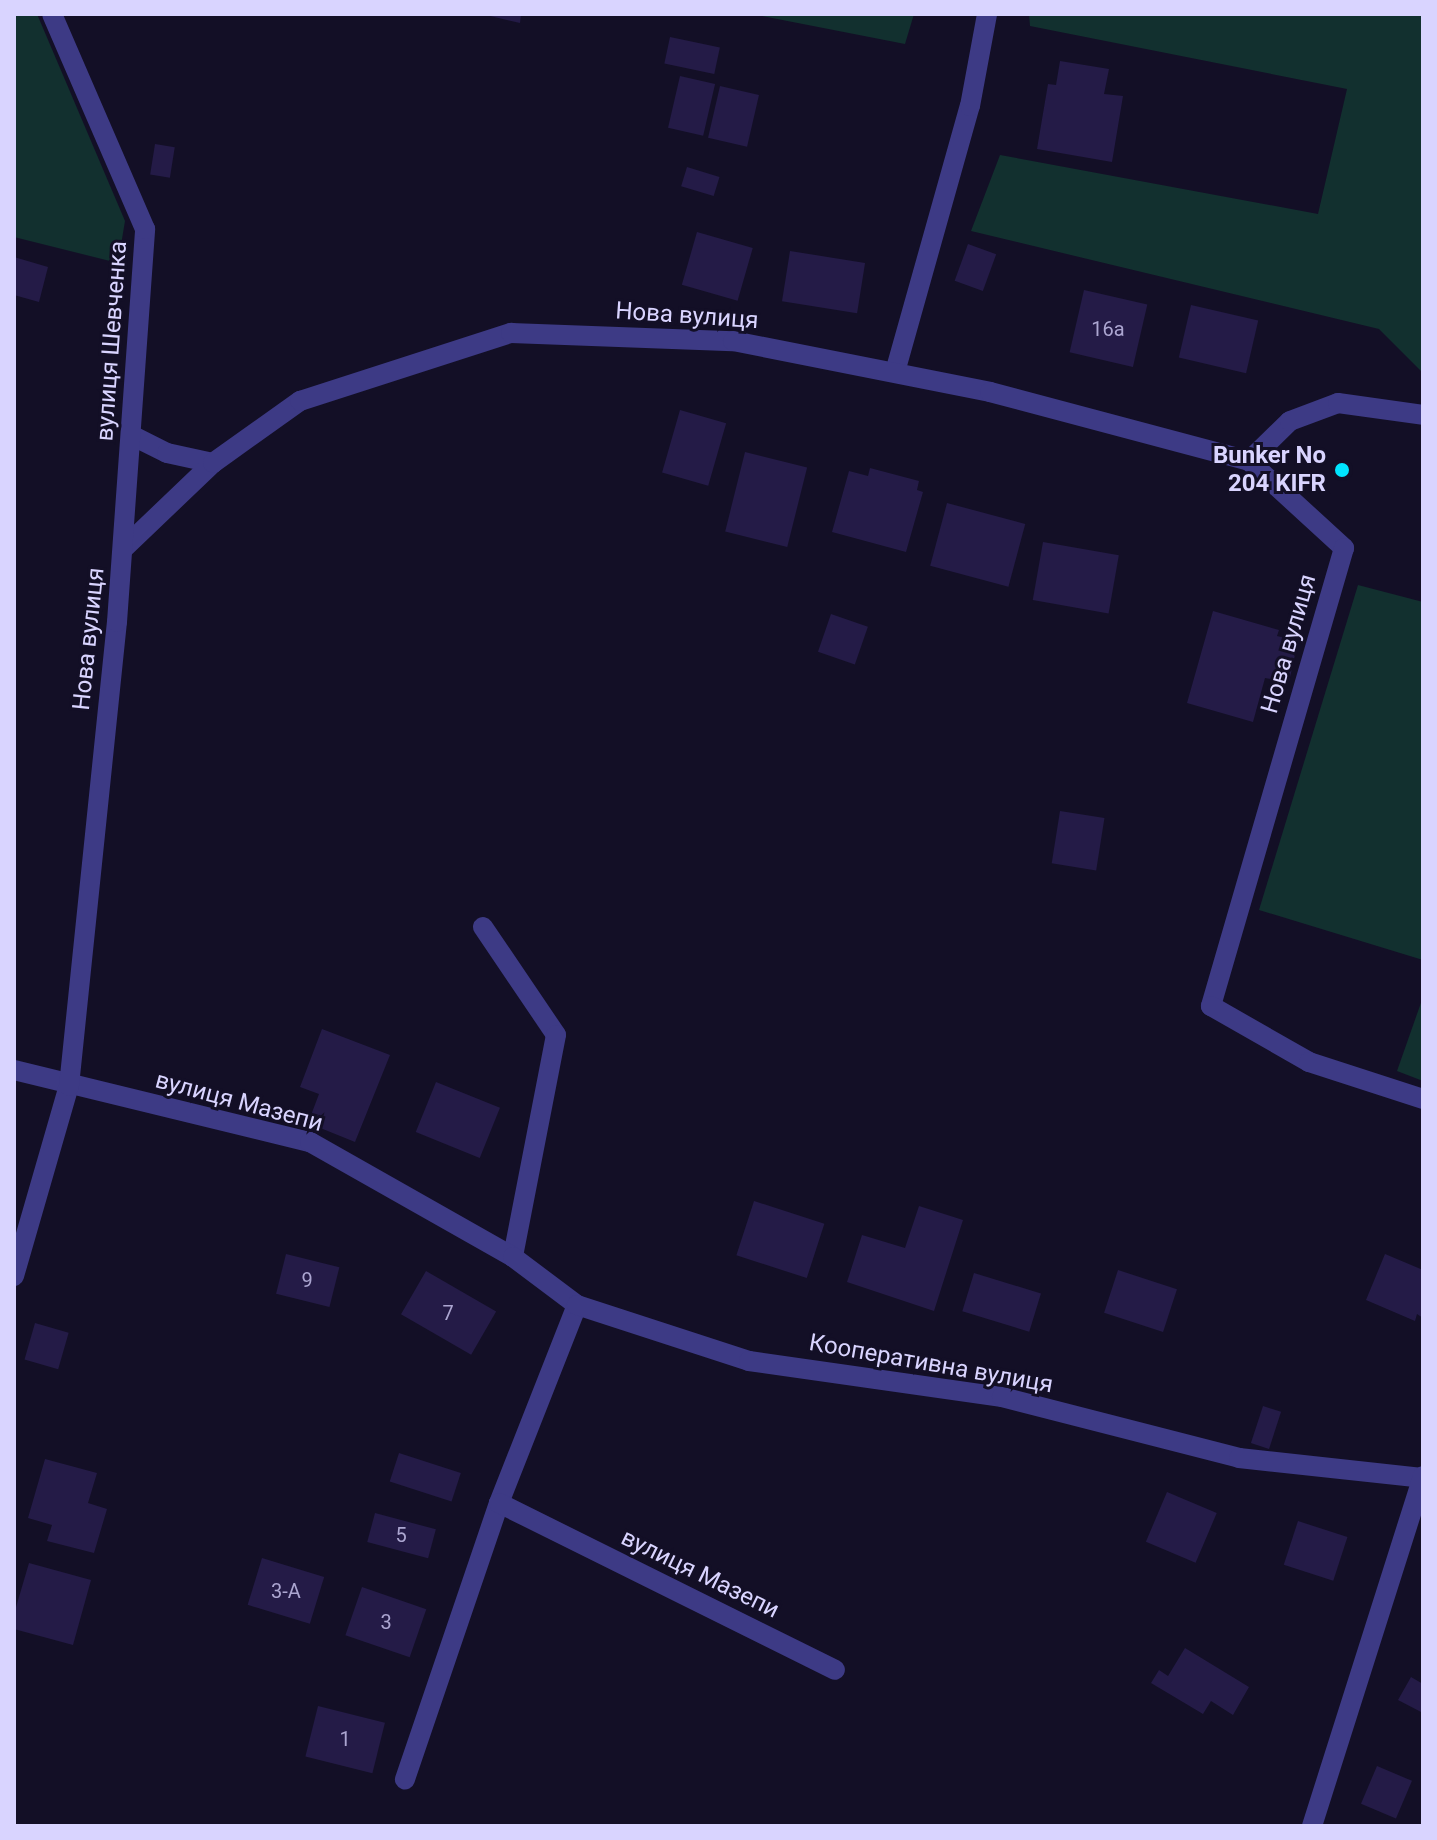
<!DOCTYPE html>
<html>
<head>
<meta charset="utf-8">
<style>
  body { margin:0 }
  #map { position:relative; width:1437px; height:1840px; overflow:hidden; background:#130f26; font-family:Roboto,sans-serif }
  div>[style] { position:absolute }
  .green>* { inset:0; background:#12302f }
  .building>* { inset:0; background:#241b47; transform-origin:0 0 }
  .minor>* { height:20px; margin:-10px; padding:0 10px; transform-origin:10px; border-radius:10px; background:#3d3a85 }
  .dots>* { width:22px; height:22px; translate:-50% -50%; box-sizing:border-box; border:4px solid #130f26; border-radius:50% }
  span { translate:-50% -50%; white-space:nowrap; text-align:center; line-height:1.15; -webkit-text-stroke:6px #130f26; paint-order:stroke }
  .number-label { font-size:20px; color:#aca6d1 }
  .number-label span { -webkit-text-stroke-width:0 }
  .street-label { font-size:24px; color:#d9d4ff }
  .poi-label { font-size:24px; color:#d9d4ff; font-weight:700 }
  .right { translate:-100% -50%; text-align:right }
  .frame { position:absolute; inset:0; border:16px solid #d9d4ff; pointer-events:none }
</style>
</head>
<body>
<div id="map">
  <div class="green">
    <div style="clip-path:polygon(14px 14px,37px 14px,125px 221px,118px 263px,14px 237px)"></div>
    <div style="clip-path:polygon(752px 14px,914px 14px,905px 44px)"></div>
    <div style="clip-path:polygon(1029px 14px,1423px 14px,1423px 373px,1379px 329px,971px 231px,1000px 155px,1318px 214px,1347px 89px,1030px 26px)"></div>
    <div style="clip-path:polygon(1358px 585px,1423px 602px,1423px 960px,1259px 910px)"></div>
    <div style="clip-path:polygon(1423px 997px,1423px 1081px,1397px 1071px)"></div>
  </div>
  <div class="building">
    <div style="clip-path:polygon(482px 14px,521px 14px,520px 23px)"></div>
    <div style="left:670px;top:37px;width:51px;height:27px;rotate:12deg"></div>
    <div style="clip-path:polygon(1060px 61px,1109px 69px,1104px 94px,1123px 96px,1112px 162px,1037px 149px,1048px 84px,1056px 85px)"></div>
    <div style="left:680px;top:76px;width:36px;height:53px;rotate:13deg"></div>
    <div style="left:720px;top:86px;width:40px;height:53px;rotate:13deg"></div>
    <div style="left:155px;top:144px;width:20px;height:31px;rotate:9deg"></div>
    <div style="left:687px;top:167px;width:34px;height:20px;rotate:17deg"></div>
    <div style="left:697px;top:232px;width:58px;height:55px;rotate:16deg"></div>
    <div style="left:968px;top:244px;width:30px;height:39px;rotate:20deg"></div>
    <div style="left:790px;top:251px;width:76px;height:51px;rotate:9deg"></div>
    <div style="clip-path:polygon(14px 257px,48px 267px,39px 302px,14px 295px)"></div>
    <div style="left:1084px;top:290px;width:65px;height:64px;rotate:13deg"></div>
    <div style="left:1191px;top:305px;width:69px;height:54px;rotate:13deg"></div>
    <div style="left:680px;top:410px;width:48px;height:65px;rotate:16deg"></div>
    <div style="left:745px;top:452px;width:64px;height:82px;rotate:14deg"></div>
    <div style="clip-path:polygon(870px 468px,919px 481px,917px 490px,923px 492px,906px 552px,832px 532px,849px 471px,868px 476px)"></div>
    <div style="left:947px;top:503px;width:81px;height:65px;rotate:15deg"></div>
    <div style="left:1043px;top:542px;width:77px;height:59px;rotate:10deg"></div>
    <div style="clip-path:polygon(1213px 611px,1279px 630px,1277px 636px,1298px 641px,1289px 682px,1265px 678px,1253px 722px,1187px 703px)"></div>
    <div style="left:831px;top:614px;width:39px;height:40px;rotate:19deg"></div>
    <div style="left:1060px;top:811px;width:45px;height:53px;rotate:9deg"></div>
    <div style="clip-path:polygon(322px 1029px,390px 1055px,355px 1142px,308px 1123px,319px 1094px,300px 1087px)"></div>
    <div style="left:436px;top:1082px;width:69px;height:54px;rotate:22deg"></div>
    <div style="left:754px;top:1201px;width:74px;height:57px;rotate:18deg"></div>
    <div style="clip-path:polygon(919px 1206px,963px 1220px,934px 1311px,847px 1282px,862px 1235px,905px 1248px)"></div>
    <div style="left:286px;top:1254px;width:55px;height:41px;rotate:14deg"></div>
    <div style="clip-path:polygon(1385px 1254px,1423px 1270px,1423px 1318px,1417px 1314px,1415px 1321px,1366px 1300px)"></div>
    <div style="left:1118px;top:1270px;width:62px;height:45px;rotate:18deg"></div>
    <div style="left:426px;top:1271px;width:81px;height:50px;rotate:30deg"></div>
    <div style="left:974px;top:1273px;width:70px;height:40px;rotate:17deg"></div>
    <div style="left:35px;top:1323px;width:35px;height:38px;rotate:16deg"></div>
    <div style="left:1263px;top:1406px;width:19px;height:39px;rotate:18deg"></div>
    <div style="left:399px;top:1453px;width:65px;height:30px;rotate:18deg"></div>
    <div style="clip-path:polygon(45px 1459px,97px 1473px,88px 1503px,107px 1509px,94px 1553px,47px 1541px,52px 1525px,28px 1518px)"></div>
    <div style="left:1167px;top:1492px;width:54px;height:54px;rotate:23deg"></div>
    <div style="left:375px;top:1513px;width:63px;height:30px;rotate:15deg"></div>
    <div style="left:1298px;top:1521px;width:52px;height:46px;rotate:18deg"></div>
    <div style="left:262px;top:1558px;width:65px;height:49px;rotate:17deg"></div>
    <div style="clip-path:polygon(29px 1563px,91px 1580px,73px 1645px,14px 1629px,14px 1614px)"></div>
    <div style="left:362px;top:1587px;width:68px;height:51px;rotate:19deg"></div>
    <div style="clip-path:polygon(1185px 1648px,1249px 1687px,1233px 1715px,1211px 1701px,1203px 1714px,1151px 1683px,1159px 1670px,1168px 1676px)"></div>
    <div style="clip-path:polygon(1411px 1677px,1423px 1684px,1423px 1713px,1398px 1700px)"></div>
    <div style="left:318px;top:1706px;width:69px;height:52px;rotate:14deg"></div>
    <div style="left:1377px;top:1766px;width:38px;height:41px;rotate:23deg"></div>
  </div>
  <div class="minor">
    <div style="left:895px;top:372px;width:276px;rotate:-74.3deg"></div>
    <div style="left:970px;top:106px;width:94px;rotate:-79.5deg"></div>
    <div style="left:131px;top:435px;width:40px;rotate:26.6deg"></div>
    <div style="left:167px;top:453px;width:47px;rotate:12.3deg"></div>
    <div style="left:1249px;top:461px;width:57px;rotate:-44.3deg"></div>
    <div style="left:1290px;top:421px;width:51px;rotate:-20.6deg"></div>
    <div style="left:1338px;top:403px;width:86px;rotate:8deg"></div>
    <div style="left:124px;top:548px;width:123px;rotate:-43.7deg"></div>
    <div style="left:213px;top:463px;width:107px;rotate:-35.5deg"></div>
    <div style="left:300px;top:401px;width:222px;rotate:-17.9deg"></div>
    <div style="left:511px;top:333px;width:222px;rotate:2.1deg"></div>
    <div style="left:733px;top:341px;width:262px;rotate:11.2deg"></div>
    <div style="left:990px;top:392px;width:268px;rotate:14.9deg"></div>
    <div style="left:1249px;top:461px;width:129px;rotate:42.5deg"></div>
    <div style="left:1344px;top:548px;width:477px;rotate:106.2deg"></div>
    <div style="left:1211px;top:1006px;width:113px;rotate:29.7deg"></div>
    <div style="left:1309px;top:1062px;width:120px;rotate:18deg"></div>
    <div style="left:483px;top:927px;width:130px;rotate:55.9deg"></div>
    <div style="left:556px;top:1035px;width:226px;rotate:101deg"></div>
    <div style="left:14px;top:1070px;width:305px;rotate:13.7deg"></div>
    <div style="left:310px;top:1142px;width:233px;rotate:29.5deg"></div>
    <div style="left:513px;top:1257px;width:80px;rotate:36.9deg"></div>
    <div style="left:577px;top:1305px;width:213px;rotate:111.5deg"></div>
    <div style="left:499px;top:1503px;width:292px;rotate:108.8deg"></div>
    <div style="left:14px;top:1276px;width:198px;rotate:-73.9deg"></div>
    <div style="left:69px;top:1086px;width:466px;rotate:-84.1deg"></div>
    <div style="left:117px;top:622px;width:394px;rotate:-85.9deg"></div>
    <div style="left:145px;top:229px;width:234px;rotate:-113.4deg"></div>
    <div style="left:577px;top:1305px;width:181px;rotate:18deg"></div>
    <div style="left:749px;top:1361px;width:256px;rotate:8.1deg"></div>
    <div style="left:1002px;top:1397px;width:245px;rotate:14.4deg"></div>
    <div style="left:1239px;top:1458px;width:184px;rotate:6.2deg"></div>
    <div style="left:499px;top:1503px;width:375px;rotate:26.4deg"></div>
    <div style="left:1312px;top:1826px;width:367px;rotate:-72.4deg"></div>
  </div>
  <div class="dots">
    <div style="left:1342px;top:470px;background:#00e5ff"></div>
  </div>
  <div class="number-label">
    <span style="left:1108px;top:329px">16а</span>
    <span style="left:307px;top:1280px">9</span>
    <span style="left:448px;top:1313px">7</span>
    <span style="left:401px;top:1535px">5</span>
    <span style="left:286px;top:1591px">3-А</span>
    <span style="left:386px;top:1622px">3</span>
    <span style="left:345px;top:1739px">1</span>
  </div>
  <div class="street-label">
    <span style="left:687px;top:316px;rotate:4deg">Нова вулиця</span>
    <span style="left:112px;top:341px;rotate:-86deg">вулиця Шевченка</span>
    <span style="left:89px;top:639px;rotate:-84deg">Нова вулиця</span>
    <span style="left:1289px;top:644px;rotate:-74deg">Нова вулиця</span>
    <span style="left:239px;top:1102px;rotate:15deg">вулиця Мазепи</span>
    <span style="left:931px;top:1364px;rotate:10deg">Кооперативна вулиця</span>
    <span style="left:700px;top:1574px;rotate:26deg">вулиця Мазепи</span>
  </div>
  <div class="poi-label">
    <span class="right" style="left:1326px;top:470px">Bunker No<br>204 KIFR</span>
  </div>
  <div class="frame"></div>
</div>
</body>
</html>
